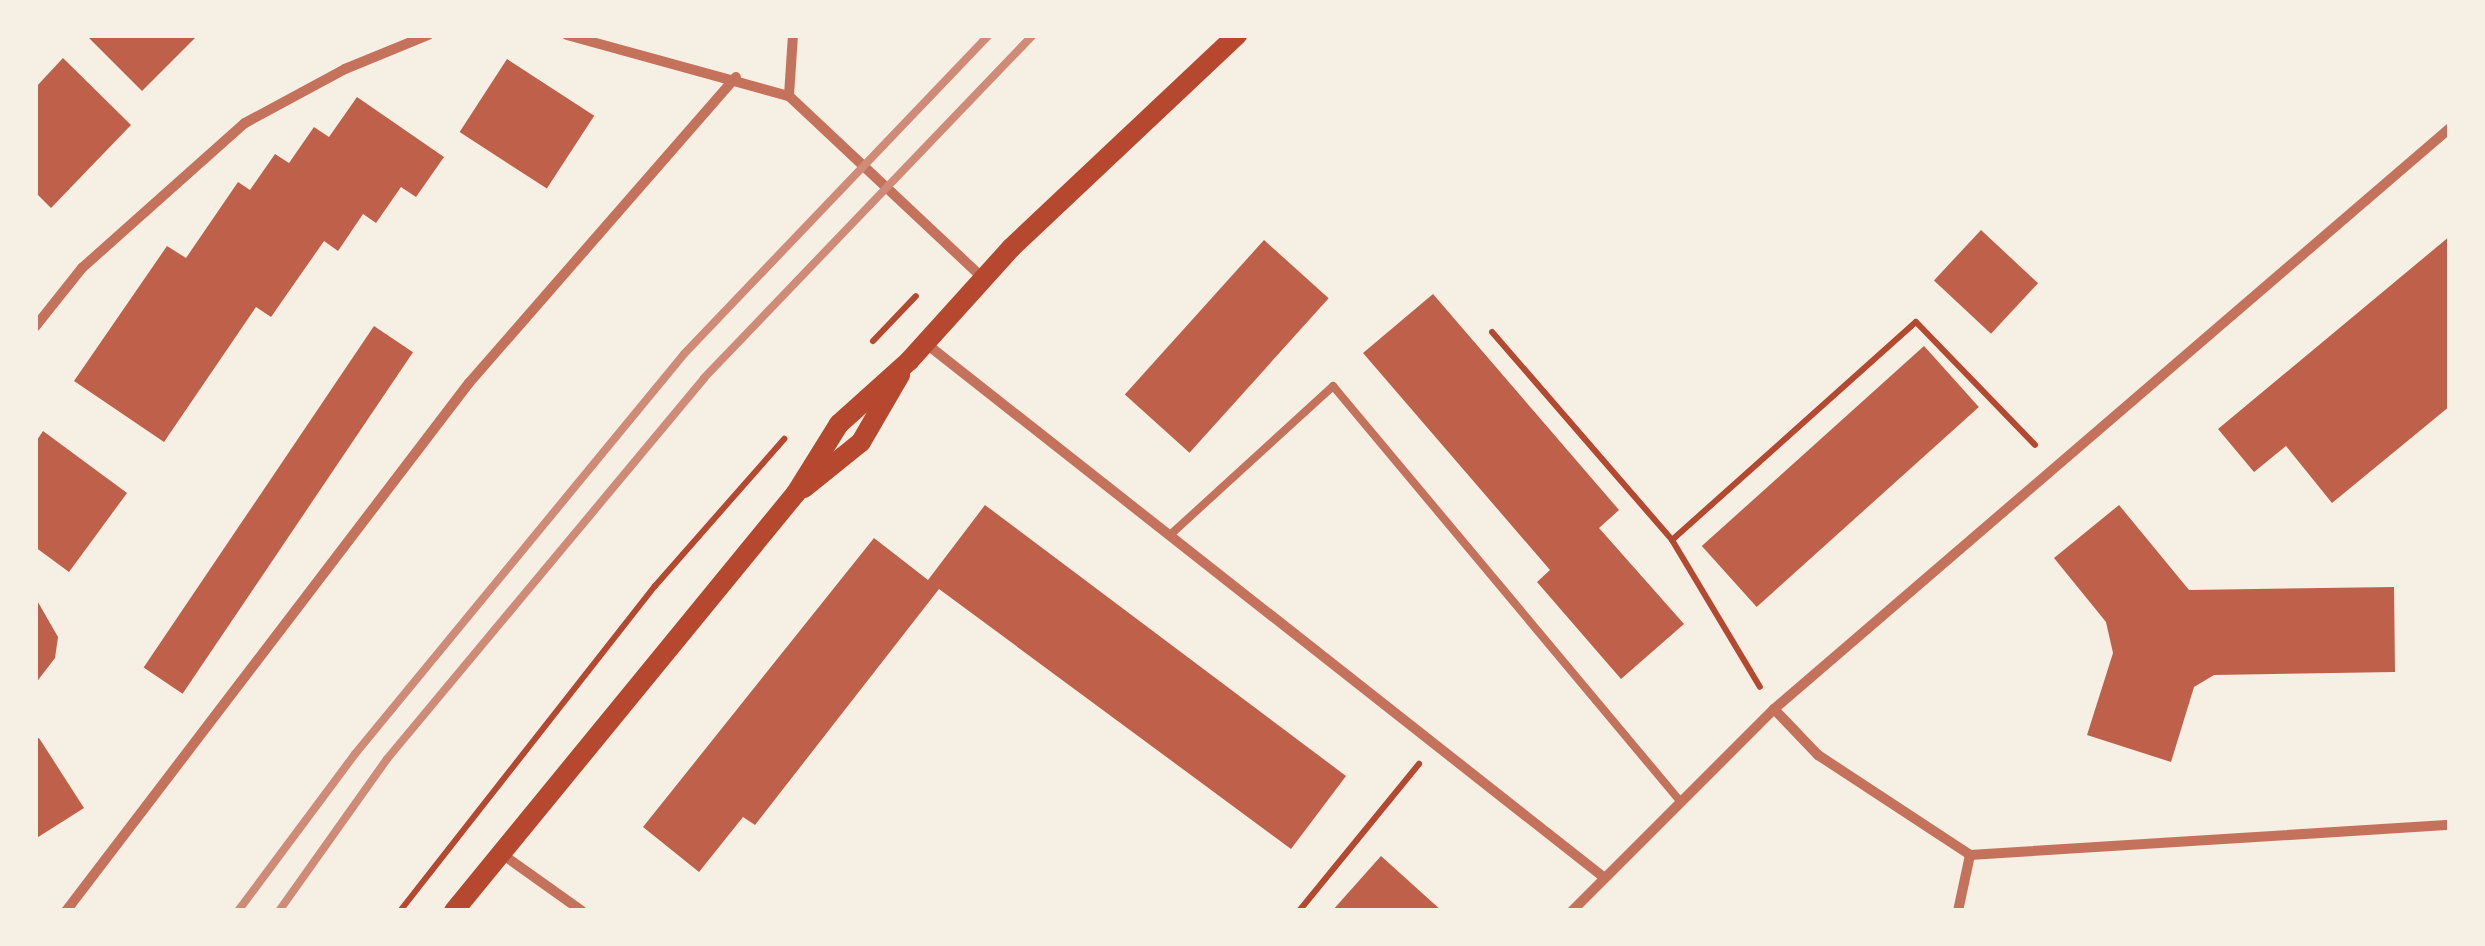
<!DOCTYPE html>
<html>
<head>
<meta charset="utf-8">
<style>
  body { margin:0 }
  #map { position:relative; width:2485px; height:946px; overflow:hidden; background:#f6efe4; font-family:Montserrat,sans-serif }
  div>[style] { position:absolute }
  .building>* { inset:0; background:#bf614a; transform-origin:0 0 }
  .path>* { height:6px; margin:-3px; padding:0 3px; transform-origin:3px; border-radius:3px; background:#b5482f }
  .service>* { height:8px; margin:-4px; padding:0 4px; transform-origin:4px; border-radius:4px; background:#c5725c }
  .minor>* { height:10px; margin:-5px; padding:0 5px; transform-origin:5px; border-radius:5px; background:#c5725c }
  .secondary>* { height:20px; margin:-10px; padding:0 10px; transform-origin:10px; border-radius:10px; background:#b5482f }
  .rail>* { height:8px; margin:-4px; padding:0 4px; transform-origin:4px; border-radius:4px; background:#cf8b77 }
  span { translate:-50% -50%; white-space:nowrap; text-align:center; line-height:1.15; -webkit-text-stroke:8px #f6efe4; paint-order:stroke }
  .frame { position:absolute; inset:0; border:38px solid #f6efe4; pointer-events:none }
</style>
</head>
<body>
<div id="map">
  <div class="building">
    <div style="clip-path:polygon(86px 35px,198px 35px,142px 91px)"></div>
    <div style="clip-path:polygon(63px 58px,131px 125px,51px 208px,35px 192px,35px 88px)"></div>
    <div style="left:507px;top:59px;width:104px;height:87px;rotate:33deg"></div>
    <div style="clip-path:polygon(357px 97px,444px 157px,416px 197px,401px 187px,376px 223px,363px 214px,338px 251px,324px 241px,271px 317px,256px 307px,164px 442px,74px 381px,167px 246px,186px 258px,238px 182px,250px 190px,275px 154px,289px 163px,314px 127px,329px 137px)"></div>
    <div style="left:1981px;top:230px;width:78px;height:69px;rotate:43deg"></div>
    <div style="clip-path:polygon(2450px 236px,2450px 406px,2332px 503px,2286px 446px,2254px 472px,2218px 429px)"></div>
    <div style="left:1264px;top:240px;width:87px;height:208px;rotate:42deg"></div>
    <div style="clip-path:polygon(1433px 294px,1619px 510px,1599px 528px,1684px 624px,1621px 679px,1537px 582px,1550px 570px,1363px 353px)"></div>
    <div style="left:374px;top:326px;width:47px;height:412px;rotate:34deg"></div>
    <div style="left:1924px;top:346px;width:82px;height:299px;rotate:48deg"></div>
    <div style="clip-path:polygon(43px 431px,127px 493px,69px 572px,35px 547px,35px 443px)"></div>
    <div style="clip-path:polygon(985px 505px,1346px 776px,1291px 849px,939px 589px,755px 825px,743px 817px,699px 872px,643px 827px,874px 538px,928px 580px)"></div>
    <div style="clip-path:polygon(2119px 505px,2189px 590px,2394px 587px,2395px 672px,2214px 675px,2194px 687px,2171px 762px,2087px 735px,2113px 653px,2106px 622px,2054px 558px)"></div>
    <div style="clip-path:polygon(35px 597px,58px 637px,55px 658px,35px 684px)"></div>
    <div style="clip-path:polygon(39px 738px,84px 808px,35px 839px,35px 740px)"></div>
    <div style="clip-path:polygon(1381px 856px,1442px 911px,1332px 911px)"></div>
  </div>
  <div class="path">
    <div style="left:1492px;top:332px;width:275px;rotate:49.1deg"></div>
    <div style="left:1672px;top:540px;width:171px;rotate:59.1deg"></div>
    <div style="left:873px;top:341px;width:62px;rotate:-46.3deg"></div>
    <div style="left:1672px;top:540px;width:327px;rotate:-41.8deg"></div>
    <div style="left:1916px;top:322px;width:171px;rotate:45.9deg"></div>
    <div style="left:400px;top:911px;width:413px;rotate:-51.9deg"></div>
    <div style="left:655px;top:586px;width:196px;rotate:-48.7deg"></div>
    <div style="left:1299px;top:911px;width:190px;rotate:-50.8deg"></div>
  </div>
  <div class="service">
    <div style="left:1170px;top:535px;width:221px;rotate:-42.4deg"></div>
    <div style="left:1333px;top:386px;width:541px;rotate:50.1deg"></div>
  </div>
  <div class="minor">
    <div style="left:567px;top:35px;width:230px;rotate:15.4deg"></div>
    <div style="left:793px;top:35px;width:61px;rotate:93.8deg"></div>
    <div style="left:789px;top:96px;width:266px;rotate:43.2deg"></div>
    <div style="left:35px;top:327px;width:75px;rotate:-51.5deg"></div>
    <div style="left:82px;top:268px;width:218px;rotate:-41.7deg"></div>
    <div style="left:245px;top:123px;width:114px;rotate:-28.4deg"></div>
    <div style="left:345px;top:69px;width:90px;rotate:-22.3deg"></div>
    <div style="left:924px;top:342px;width:863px;rotate:38.22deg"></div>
    <div style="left:1774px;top:709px;width:64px;rotate:46.3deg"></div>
    <div style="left:1818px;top:755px;width:182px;rotate:33.3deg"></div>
    <div style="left:1970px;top:855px;width:481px;rotate:-3.6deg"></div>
    <div style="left:502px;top:854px;width:98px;rotate:35.5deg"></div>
    <div style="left:66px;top:911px;width:664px;rotate:-52.65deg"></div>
    <div style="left:469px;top:383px;width:406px;rotate:-48.9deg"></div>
    <div style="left:1572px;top:911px;width:286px;rotate:-45deg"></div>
    <div style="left:1774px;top:709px;width:891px;rotate:-40.68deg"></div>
    <div style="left:1958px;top:911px;width:57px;rotate:-77.9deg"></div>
  </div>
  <div class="secondary">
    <div style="left:804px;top:488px;width:73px;rotate:-38.9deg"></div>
    <div style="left:861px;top:442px;width:78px;rotate:-59.8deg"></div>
    <div style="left:454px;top:911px;width:540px;rotate:-50.71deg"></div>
    <div style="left:796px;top:493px;width:81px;rotate:-58.1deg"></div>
    <div style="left:839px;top:424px;width:94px;rotate:-42deg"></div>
    <div style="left:909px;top:361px;width:152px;rotate:-47.9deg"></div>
    <div style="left:1011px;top:248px;width:311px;rotate:-43.3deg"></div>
  </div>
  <div class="rail">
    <div style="left:238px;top:911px;width:196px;rotate:-53.3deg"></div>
    <div style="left:355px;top:754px;width:518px;rotate:-50.56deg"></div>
    <div style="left:684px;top:354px;width:441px;rotate:-46.3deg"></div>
    <div style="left:279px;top:911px;width:186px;rotate:-54.6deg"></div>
    <div style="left:387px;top:759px;width:496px;rotate:-50.2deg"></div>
    <div style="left:704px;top:378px;width:475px;rotate:-46.2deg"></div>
  </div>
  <div class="frame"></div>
</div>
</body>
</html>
